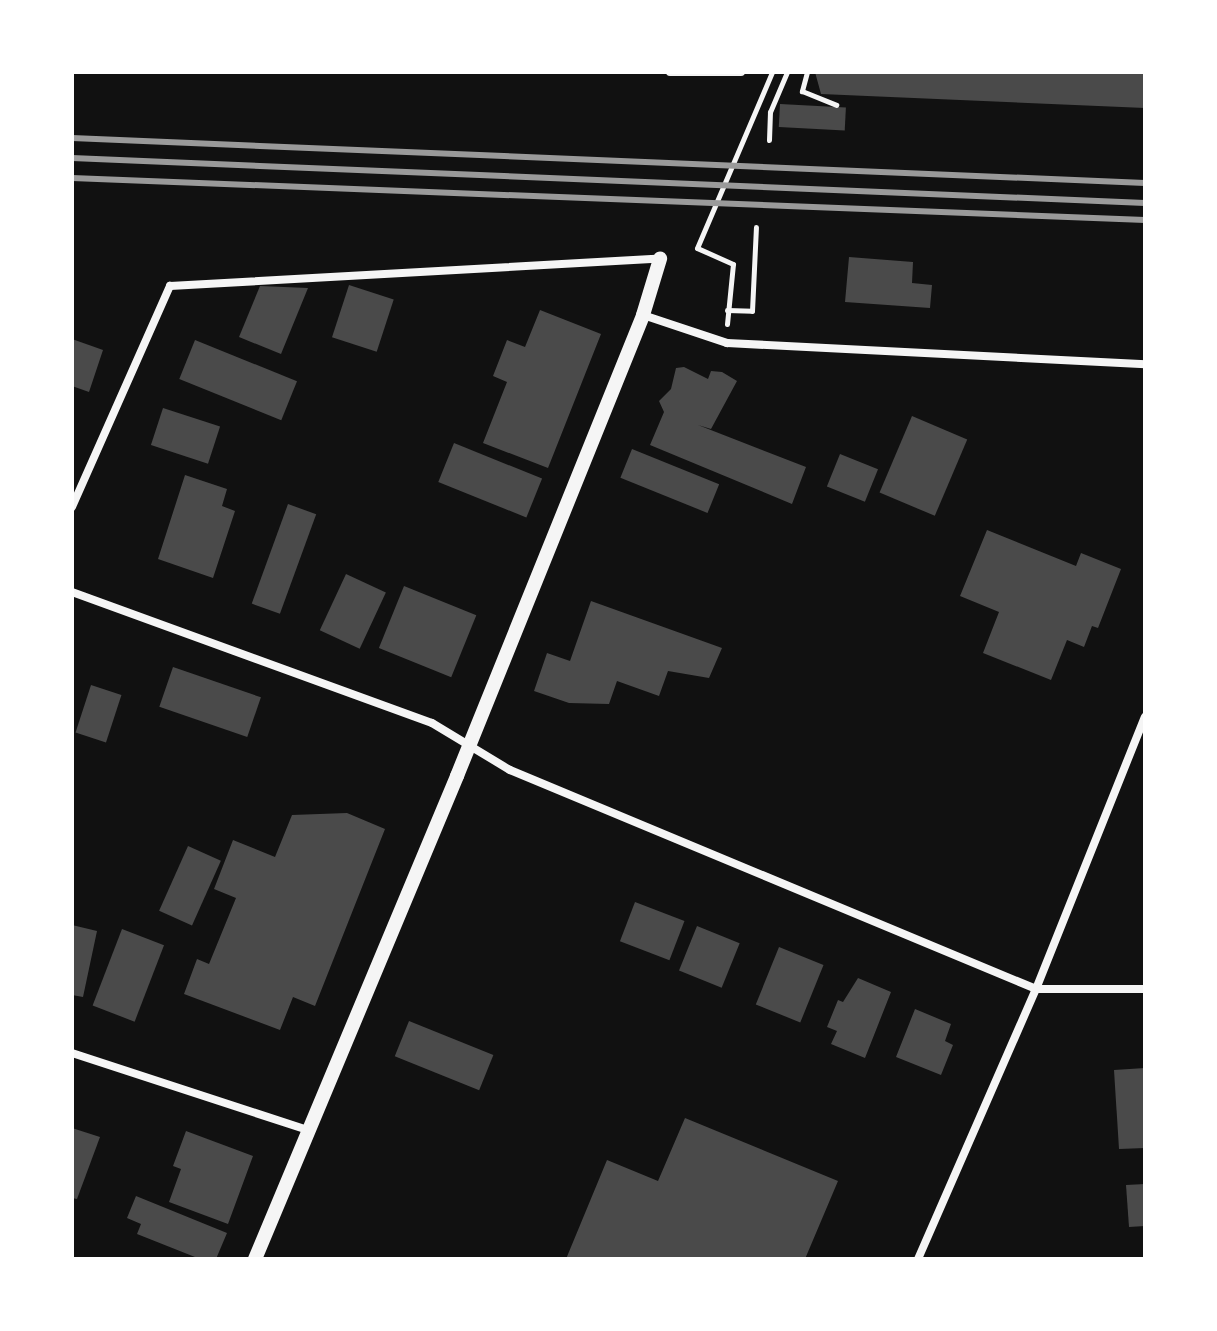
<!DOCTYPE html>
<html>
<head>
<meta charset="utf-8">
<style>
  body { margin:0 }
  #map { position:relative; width:1217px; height:1331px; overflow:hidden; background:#111; font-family:"Noto Sans",sans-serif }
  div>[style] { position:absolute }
  .building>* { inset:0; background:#4a4a4a; transform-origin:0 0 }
  .path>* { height:5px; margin:-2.5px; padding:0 2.5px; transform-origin:2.5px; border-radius:2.5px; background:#f5f5f5 }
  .minor>* { height:8px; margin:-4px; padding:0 4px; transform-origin:4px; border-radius:4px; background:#f5f5f5 }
  .tertiary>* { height:14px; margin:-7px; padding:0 7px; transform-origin:7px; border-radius:7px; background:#f5f5f5 }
  .rail>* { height:6px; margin:-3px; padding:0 3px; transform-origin:3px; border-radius:3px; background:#9a9a9a }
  span { translate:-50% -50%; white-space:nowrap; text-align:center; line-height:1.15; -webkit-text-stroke:6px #fff; paint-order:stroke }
  .frame { position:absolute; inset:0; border:74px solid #fff; pointer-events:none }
</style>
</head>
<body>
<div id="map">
  <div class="building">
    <div style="clip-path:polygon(815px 72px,1145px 72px,1145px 108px,821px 94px)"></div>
    <div style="left:780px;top:104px;width:66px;height:23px;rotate:3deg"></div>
    <div style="clip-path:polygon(849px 257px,913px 262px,912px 283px,932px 285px,930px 308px,845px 302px)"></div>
    <div style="left:349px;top:285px;width:47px;height:55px;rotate:18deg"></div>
    <div style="clip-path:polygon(260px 286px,308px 288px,281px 354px,239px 337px)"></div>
    <div style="clip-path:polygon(540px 310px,601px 334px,548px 468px,483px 443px,507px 382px,493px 376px,507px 340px,525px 347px)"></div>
    <div style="clip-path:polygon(72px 339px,103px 350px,89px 392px,72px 386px)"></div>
    <div style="left:195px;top:340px;width:110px;height:42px;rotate:22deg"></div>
    <div style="clip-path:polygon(684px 367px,708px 379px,711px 371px,722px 372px,737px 381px,711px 429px,698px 425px,806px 467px,792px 504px,650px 445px,664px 412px,659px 401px,671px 389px,676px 368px)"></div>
    <div style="left:163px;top:408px;width:60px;height:39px;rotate:18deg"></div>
    <div style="left:912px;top:416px;width:60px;height:83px;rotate:23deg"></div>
    <div style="left:454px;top:443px;width:95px;height:42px;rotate:22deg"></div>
    <div style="left:632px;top:449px;width:94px;height:31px;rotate:22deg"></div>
    <div style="left:840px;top:454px;width:41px;height:35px;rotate:22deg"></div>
    <div style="clip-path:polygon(185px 475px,227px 489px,222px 506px,235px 511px,213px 578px,158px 559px)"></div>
    <div style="left:288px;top:504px;width:30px;height:106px;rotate:20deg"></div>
    <div style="clip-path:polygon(987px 530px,1076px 566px,1081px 553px,1121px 569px,1098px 628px,1092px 626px,1084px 647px,1067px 640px,1051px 680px,983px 653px,999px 612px,960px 596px)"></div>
    <div style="left:346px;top:574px;width:44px;height:62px;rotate:25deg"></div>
    <div style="left:404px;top:586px;width:78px;height:67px;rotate:22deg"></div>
    <div style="clip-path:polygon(591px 601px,722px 648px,709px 678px,668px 671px,659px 696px,617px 681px,609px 704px,569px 703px,534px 691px,547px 653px,570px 661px)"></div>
    <div style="left:173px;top:667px;width:93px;height:42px;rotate:19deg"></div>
    <div style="left:91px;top:685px;width:32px;height:50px;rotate:18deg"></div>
    <div style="clip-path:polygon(347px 813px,385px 829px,315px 1006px,293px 997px,280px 1030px,184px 994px,197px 959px,209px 964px,236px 898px,214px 889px,233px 840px,275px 857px,292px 815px)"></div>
    <div style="left:188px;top:846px;width:36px;height:71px;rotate:24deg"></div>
    <div style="left:635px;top:902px;width:53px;height:42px;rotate:21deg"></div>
    <div style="clip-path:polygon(72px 925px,97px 931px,83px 997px,72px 995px)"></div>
    <div style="left:697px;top:926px;width:46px;height:48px;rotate:22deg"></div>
    <div style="left:122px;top:929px;width:45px;height:82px;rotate:21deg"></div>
    <div style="left:779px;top:947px;width:48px;height:62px;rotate:22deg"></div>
    <div style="clip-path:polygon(858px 978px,891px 992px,865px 1058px,831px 1044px,837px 1031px,827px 1027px,838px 1000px,843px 1002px)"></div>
    <div style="clip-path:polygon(915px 1009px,951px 1024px,945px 1041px,953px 1045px,941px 1075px,896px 1057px)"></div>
    <div style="left:409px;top:1021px;width:91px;height:38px;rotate:22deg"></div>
    <div style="clip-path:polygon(1145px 1068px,1145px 1148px,1119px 1149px,1114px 1070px)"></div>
    <div style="clip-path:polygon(685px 1118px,838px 1181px,805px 1259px,566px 1259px,607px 1160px,658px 1181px)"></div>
    <div style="clip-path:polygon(72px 1128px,100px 1137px,77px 1199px,72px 1198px)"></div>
    <div style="clip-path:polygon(186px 1131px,253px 1156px,228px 1224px,169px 1202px,181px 1169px,173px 1166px)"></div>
    <div style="clip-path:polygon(1145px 1184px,1145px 1226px,1129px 1227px,1126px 1185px)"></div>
    <div style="clip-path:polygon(136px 1196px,227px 1233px,216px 1259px,200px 1259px,137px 1234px,141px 1224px,127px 1218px)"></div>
  </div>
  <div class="path">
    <div style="left:807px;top:72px;width:20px;rotate:105deg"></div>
    <div style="left:802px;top:91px;width:37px;rotate:22deg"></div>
    <div style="left:769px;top:140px;width:28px;rotate:-88deg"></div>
    <div style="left:770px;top:112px;width:43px;rotate:-67deg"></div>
    <div style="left:727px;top:310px;width:25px;rotate:2deg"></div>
    <div style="left:752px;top:311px;width:84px;rotate:-87.3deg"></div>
    <div style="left:727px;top:324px;width:60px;rotate:-84.3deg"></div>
    <div style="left:733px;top:264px;width:39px;rotate:-156deg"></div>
    <div style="left:697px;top:248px;width:191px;rotate:-66.9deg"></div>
  </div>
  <div class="minor">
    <div style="left:670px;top:72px;width:71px"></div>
    <div style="left:643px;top:315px;width:89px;rotate:18.4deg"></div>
    <div style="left:727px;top:343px;width:419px;rotate:2.9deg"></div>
    <div style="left:72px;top:507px;width:242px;rotate:-66.1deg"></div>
    <div style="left:170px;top:286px;width:491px;rotate:-3.2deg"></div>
    <div style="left:72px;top:592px;width:383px;rotate:20deg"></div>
    <div style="left:432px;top:723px;width:91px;rotate:31.1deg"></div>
    <div style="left:510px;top:770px;width:570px;rotate:22.6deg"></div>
    <div style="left:1036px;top:989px;width:109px"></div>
    <div style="left:72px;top:1053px;width:248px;rotate:18.1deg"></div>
    <div style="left:918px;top:1259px;width:295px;rotate:-66.4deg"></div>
    <div style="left:1036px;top:989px;width:293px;rotate:-68.2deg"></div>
  </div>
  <div class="tertiary">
    <div style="left:255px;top:1259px;width:524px;rotate:-67.3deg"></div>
    <div style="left:457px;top:776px;width:497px;rotate:-68deg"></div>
    <div style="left:643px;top:315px;width:59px;rotate:-73.1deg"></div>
  </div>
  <div class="rail">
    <div style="left:72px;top:138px;width:1074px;rotate:2.4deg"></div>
    <div style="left:72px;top:158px;width:1074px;rotate:2.4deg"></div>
    <div style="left:72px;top:178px;width:1074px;rotate:2.24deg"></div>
  </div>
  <div class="frame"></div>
</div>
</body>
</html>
